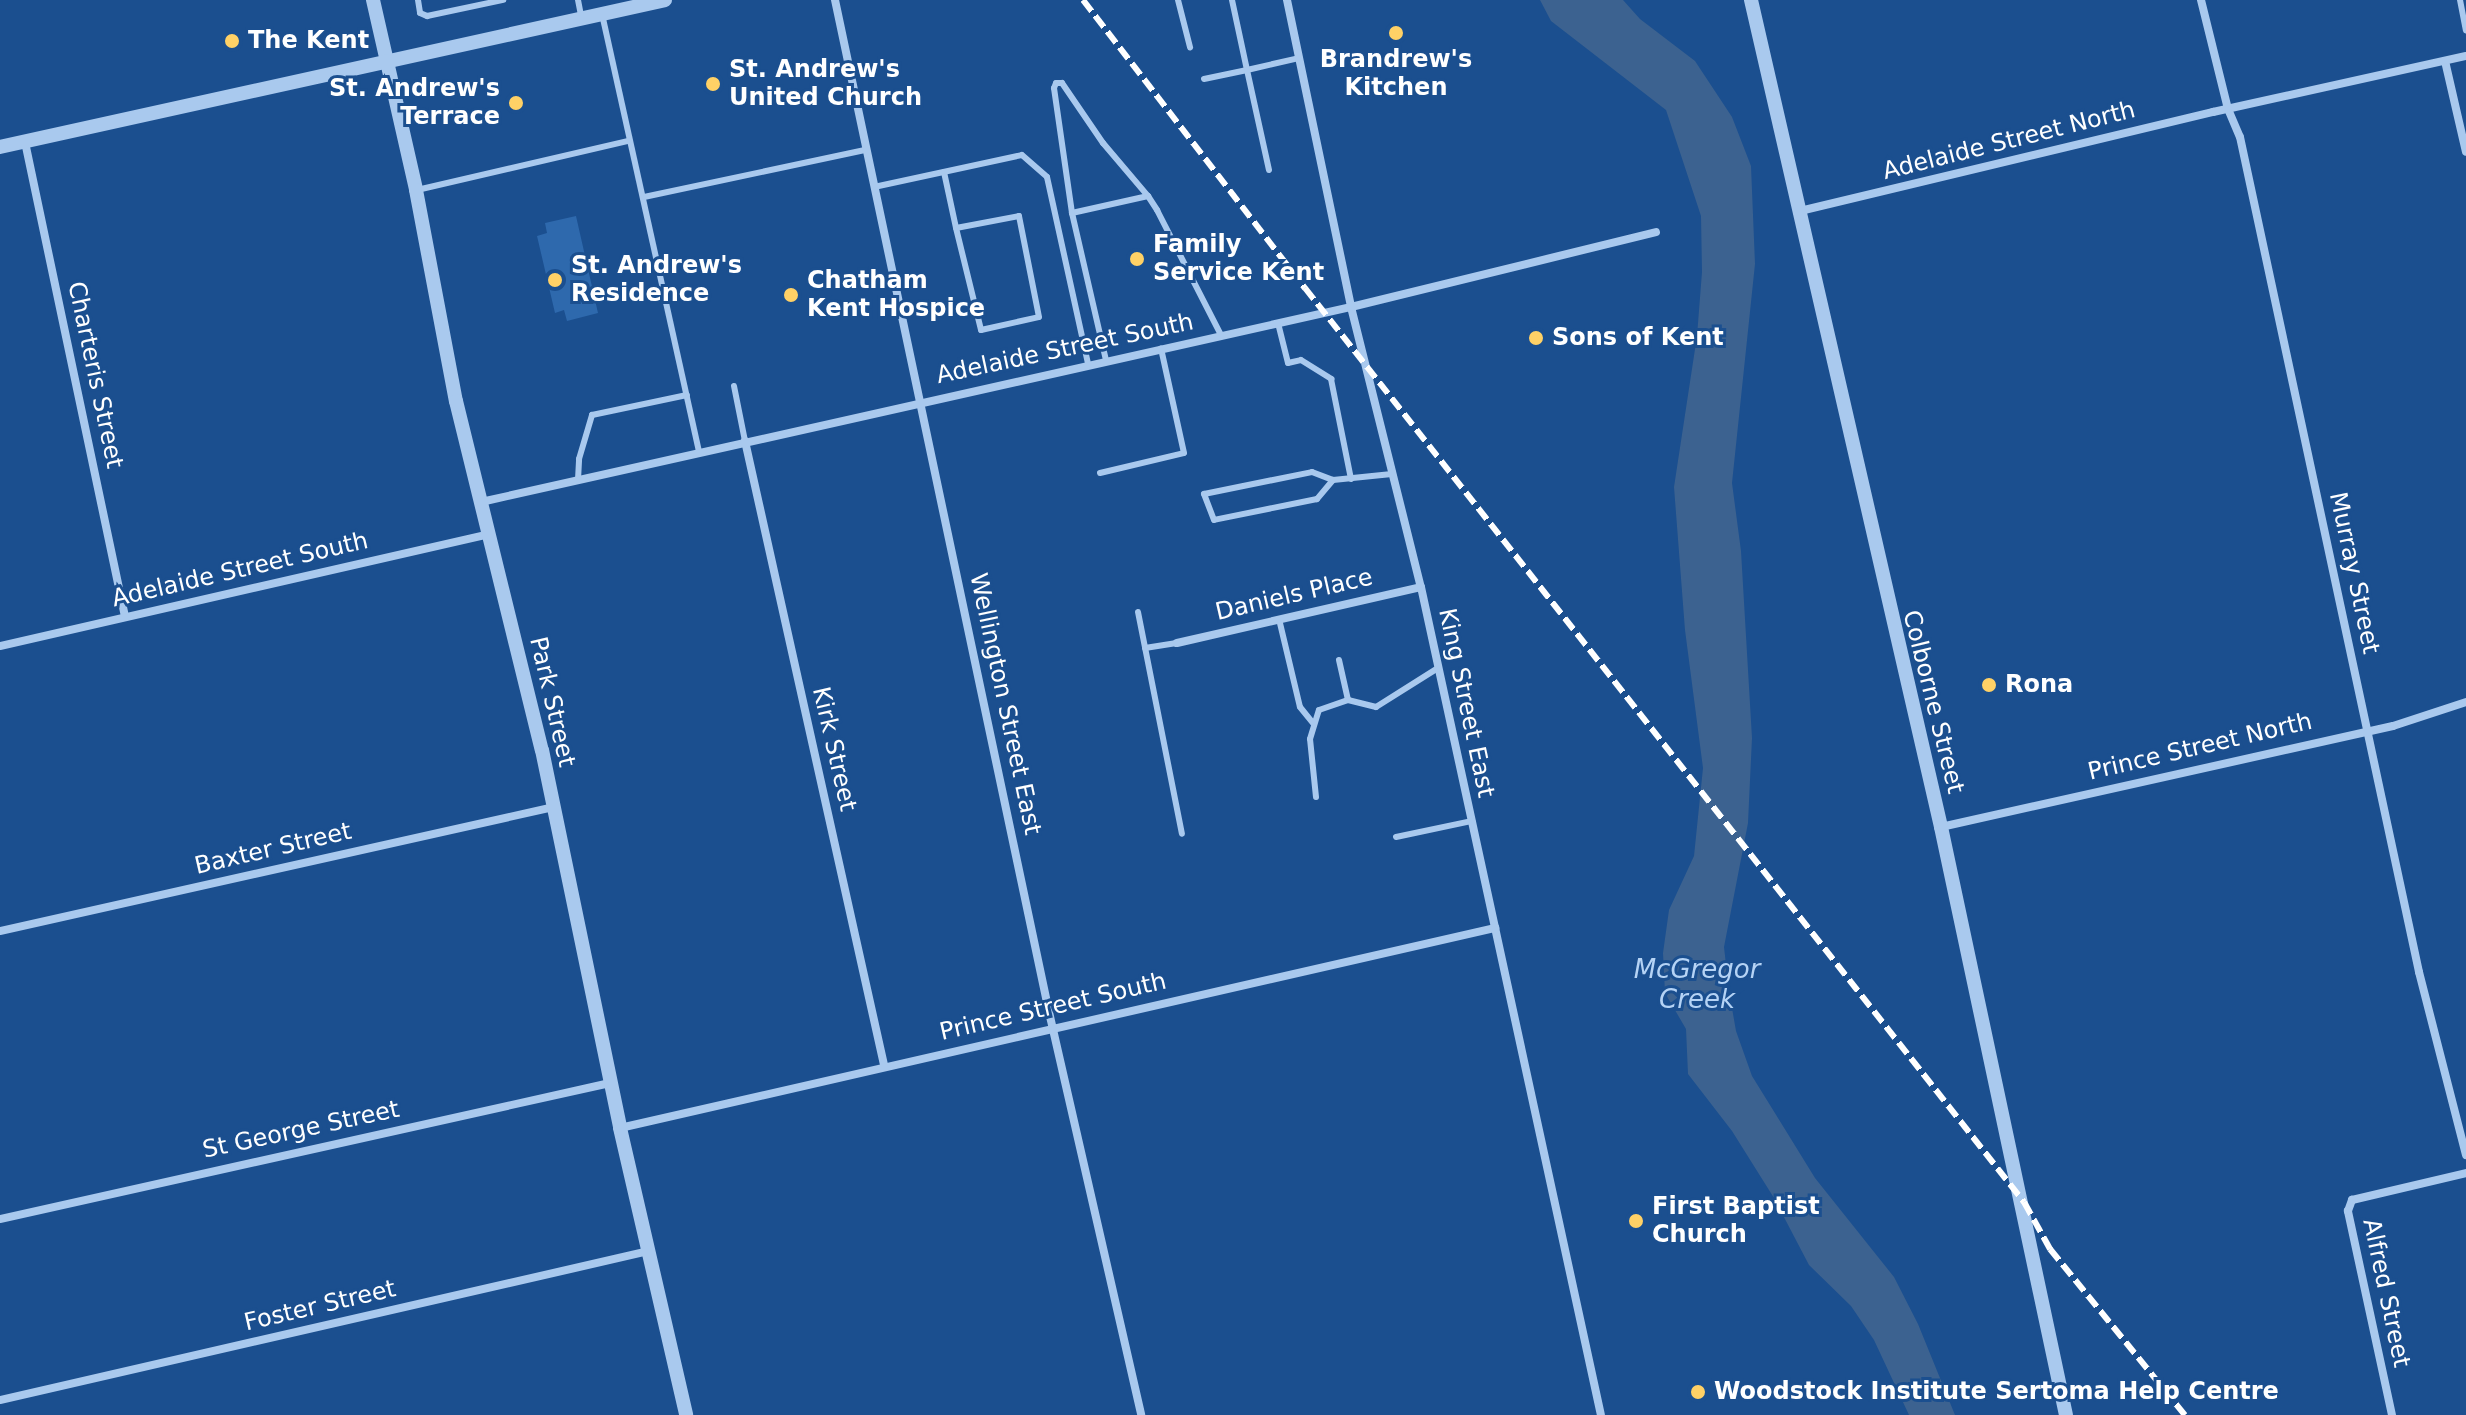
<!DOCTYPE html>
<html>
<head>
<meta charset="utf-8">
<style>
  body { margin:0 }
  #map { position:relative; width:2466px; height:1415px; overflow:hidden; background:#1b4f8f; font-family:"DejaVu Sans",sans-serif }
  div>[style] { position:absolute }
  .green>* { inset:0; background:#2e69ad }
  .water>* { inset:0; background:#3c6290 }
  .service>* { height:6px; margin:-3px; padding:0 3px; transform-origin:3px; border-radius:3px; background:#a9c9ee }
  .minor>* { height:8px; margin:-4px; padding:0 4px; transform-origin:4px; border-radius:4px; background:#a9c9ee }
  .tertiary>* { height:14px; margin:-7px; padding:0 7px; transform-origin:7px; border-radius:7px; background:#a9c9ee }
  .rail>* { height:6px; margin-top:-3px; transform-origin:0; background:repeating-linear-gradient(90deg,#fff 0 14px,transparent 0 20px) }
  .dots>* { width:22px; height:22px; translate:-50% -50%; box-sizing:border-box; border:4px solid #1b4f8f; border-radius:50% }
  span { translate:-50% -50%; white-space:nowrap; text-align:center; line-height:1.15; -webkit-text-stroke:6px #1b4f8f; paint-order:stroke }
  .poi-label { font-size:24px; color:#fff; font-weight:700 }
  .left { translate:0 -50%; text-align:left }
  .right { translate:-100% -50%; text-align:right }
  .street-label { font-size:24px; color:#fff }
  .water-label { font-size:26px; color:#b5d3f5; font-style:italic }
</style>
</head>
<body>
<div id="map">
  <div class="green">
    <div style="clip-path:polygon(576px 216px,598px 313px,567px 321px,564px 310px,555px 313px,537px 236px,547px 233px,545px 223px)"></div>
  </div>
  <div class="water">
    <div style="clip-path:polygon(1540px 0,1623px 0,1640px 19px,1695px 61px,1732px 117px,1751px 166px,1755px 264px,1732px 483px,1741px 551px,1752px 738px,1748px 823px,1724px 947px,1729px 991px,1736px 1031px,1752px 1076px,1815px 1178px,1894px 1277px,1918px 1324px,1955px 1415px,1909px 1415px,1874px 1340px,1851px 1306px,1809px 1265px,1774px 1198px,1732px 1131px,1688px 1074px,1686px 1029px,1665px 993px,1663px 953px,1669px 910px,1694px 856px,1703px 768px,1685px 630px,1674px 487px,1697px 336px,1702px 272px,1701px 216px,1666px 110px,1551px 21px)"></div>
  </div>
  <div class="service">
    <div style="left:418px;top:0;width:13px;rotate:81deg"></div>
    <div style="left:420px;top:13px;width:8px;rotate:23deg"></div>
    <div style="left:427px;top:16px;width:78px;rotate:-11.9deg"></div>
    <div style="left:578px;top:0;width:16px;rotate:79deg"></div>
    <div style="left:1178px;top:0;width:49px;rotate:75.7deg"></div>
    <div style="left:2460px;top:0;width:31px;rotate:79deg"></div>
    <div style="left:602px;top:14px;width:449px;rotate:77.5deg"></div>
    <div style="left:1204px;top:79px;width:44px;rotate:-11.8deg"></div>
    <div style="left:1247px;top:70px;width:72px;rotate:-102.1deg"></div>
    <div style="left:1269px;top:170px;width:102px;rotate:-102.4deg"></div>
    <div style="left:1247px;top:70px;width:53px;rotate:-13deg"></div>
    <div style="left:944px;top:172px;width:57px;rotate:77.9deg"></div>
    <div style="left:956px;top:228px;width:105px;rotate:76.2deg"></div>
    <div style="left:981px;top:330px;width:59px;rotate:-12.6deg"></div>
    <div style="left:1039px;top:317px;width:103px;rotate:-101.2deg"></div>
    <div style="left:1019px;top:216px;width:64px;rotate:169.2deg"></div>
    <div style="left:874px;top:187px;width:151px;rotate:-12.2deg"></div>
    <div style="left:1022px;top:155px;width:33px;rotate:41deg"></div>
    <div style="left:1047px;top:177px;width:191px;rotate:77.6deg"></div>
    <div style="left:417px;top:190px;width:217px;rotate:-13.1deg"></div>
    <div style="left:1148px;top:196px;width:78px;rotate:167.4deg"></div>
    <div style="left:1072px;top:213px;width:126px;rotate:-98.2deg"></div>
    <div style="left:1054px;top:88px;width:5px;rotate:-68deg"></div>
    <div style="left:1056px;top:83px;width:6px"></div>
    <div style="left:1062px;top:83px;width:73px;rotate:55.7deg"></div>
    <div style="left:1103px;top:143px;width:70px;rotate:49.7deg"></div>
    <div style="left:1148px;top:196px;width:17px;rotate:57deg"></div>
    <div style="left:1157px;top:210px;width:140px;rotate:62.9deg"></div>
    <div style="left:644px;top:197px;width:227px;rotate:-12deg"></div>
    <div style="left:1072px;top:213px;width:151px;rotate:77deg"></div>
    <div style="left:1278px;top:323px;width:41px;rotate:76deg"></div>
    <div style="left:1288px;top:363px;width:13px;rotate:-13deg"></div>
    <div style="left:1301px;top:360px;width:36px;rotate:32deg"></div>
    <div style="left:1331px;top:379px;width:102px;rotate:78.7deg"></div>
    <div style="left:734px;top:386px;width:56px;rotate:78.7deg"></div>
    <div style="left:1100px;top:473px;width:86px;rotate:-13.4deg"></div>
    <div style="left:1184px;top:453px;width:107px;rotate:-102.4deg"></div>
    <div style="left:578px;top:480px;width:21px;rotate:-87deg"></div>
    <div style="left:579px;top:459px;width:46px;rotate:-73.5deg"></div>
    <div style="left:592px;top:415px;width:97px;rotate:-11.9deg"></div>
    <div style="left:1333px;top:480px;width:25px;rotate:130deg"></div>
    <div style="left:1317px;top:499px;width:105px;rotate:168.5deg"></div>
    <div style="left:1214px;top:520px;width:28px;rotate:-111deg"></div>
    <div style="left:1204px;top:494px;width:110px;rotate:-11.5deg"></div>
    <div style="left:1312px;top:472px;width:22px;rotate:21deg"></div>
    <div style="left:1333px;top:480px;width:59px;rotate:-5.8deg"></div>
    <div style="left:1138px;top:612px;width:226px;rotate:78.8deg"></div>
    <div style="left:1279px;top:619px;width:90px;rotate:76.6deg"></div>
    <div style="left:1300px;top:707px;width:22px;rotate:51deg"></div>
    <div style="left:1145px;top:648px;width:32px;rotate:-9deg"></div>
    <div style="left:1339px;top:660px;width:41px;rotate:77.3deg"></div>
    <div style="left:1348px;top:700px;width:29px;rotate:14deg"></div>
    <div style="left:1376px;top:707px;width:73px;rotate:-32.2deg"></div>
    <div style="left:1316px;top:797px;width:58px;rotate:-95.9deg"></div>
    <div style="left:1310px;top:739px;width:30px;rotate:-73deg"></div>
    <div style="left:1319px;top:710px;width:31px;rotate:-19deg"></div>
    <div style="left:1396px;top:837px;width:78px;rotate:-11.9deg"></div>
  </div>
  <div class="minor">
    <div style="left:835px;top:0;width:1034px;rotate:78.06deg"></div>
    <div style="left:1049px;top:1012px;width:413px;rotate:77.1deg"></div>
    <div style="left:1287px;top:0;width:314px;rotate:78.2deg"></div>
    <div style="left:1351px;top:307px;width:289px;rotate:76deg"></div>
    <div style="left:1421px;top:587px;width:847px;rotate:77.74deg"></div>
    <div style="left:2201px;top:0;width:112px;rotate:76.1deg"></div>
    <div style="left:2228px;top:109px;width:30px;rotate:67deg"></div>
    <div style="left:2240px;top:137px;width:854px;rotate:77.9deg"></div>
    <div style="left:2419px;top:972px;width:189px;rotate:75.6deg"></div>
    <div style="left:2445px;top:61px;width:93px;rotate:77deg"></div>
    <div style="left:25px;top:142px;width:485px;rotate:78.1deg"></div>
    <div style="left:1800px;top:211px;width:425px;rotate:-13.5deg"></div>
    <div style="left:2213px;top:112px;width:259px;rotate:-12.5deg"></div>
    <div style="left:745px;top:441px;width:639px;rotate:77.44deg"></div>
    <div style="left:481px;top:502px;width:892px;rotate:-12.63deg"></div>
    <div style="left:1351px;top:307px;width:314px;rotate:-13.8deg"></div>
    <div style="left:1177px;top:643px;width:250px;rotate:-12.9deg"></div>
    <div style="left:0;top:646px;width:503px;rotate:-12.88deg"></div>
    <div style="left:1941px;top:827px;width:463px;rotate:-12.6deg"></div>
    <div style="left:2393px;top:726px;width:77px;rotate:-18.2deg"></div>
    <div style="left:0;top:931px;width:568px;rotate:-12.62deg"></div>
    <div style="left:620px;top:1128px;width:898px;rotate:-12.88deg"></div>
    <div style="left:0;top:1219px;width:625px;rotate:-12.57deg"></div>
    <div style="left:0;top:1400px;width:666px;rotate:-12.93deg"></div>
    <div style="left:2392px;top:1415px;width:209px;rotate:-102.2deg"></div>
    <div style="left:2348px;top:1211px;width:12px;rotate:-70deg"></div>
    <div style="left:2352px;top:1200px;width:117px;rotate:-13.3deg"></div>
  </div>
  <div class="tertiary">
    <div style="left:373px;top:0;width:195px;rotate:77.2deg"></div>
    <div style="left:416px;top:190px;width:215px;rotate:79.3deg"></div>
    <div style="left:456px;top:401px;width:359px;rotate:76.2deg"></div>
    <div style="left:542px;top:750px;width:386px;rotate:78.3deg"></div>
    <div style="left:620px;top:1128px;width:294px;rotate:77deg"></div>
    <div style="left:1751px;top:0;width:849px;rotate:77.06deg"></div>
    <div style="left:1941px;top:827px;width:601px;rotate:78deg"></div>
    <div style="left:0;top:147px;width:681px;rotate:-12.46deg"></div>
  </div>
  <div class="rail">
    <div style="left:1083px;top:0;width:364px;rotate:52.4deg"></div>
    <div style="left:1305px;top:288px;width:1163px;rotate:51.81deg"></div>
    <div style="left:2024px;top:1202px;width:54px;rotate:61deg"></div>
    <div style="left:2050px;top:1249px;width:214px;rotate:50.9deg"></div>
  </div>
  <div class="dots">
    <div style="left:1396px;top:33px;background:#ffd166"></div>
    <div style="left:232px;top:41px;background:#ffd166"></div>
    <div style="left:713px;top:84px;background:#ffd166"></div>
    <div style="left:516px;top:103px;background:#ffd166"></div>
    <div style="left:1137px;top:259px;background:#ffd166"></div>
    <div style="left:555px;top:280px;background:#ffd166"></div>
    <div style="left:791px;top:295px;background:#ffd166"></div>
    <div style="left:1536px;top:338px;background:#ffd166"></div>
    <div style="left:1989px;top:685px;background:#ffd166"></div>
    <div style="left:1636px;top:1221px;background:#ffd166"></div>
    <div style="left:1698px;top:1392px;background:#ffd166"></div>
  </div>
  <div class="poi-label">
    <span class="left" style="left:248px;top:41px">The Kent</span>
    <span style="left:1396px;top:74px">Brandrew's<br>Kitchen</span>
    <span class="left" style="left:729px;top:84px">St. Andrew's<br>United Church</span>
    <span class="right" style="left:500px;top:103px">St. Andrew's<br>Terrace</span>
    <span class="left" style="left:1153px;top:259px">Family<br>Service Kent</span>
    <span class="left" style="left:571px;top:280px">St. Andrew's<br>Residence</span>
    <span class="left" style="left:807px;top:295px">Chatham<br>Kent Hospice</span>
    <span class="left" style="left:1552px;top:338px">Sons of Kent</span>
    <span class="left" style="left:2005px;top:685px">Rona</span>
    <span class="left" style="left:1652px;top:1221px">First Baptist<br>Church</span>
    <span class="left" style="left:1714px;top:1392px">Woodstock Institute Sertoma Help Centre</span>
  </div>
  <div class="street-label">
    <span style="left:2009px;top:141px;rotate:-14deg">Adelaide Street North</span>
    <span style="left:1065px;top:349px;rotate:-12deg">Adelaide Street South</span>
    <span style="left:95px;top:375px;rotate:78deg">Charteris Street</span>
    <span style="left:240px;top:570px;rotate:-13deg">Adelaide Street South</span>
    <span style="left:2354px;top:573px;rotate:78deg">Murray Street</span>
    <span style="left:1294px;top:595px;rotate:-13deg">Daniels Place</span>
    <span style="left:552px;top:702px;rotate:77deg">Park Street</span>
    <span style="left:1933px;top:702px;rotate:76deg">Colborne Street</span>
    <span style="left:1466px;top:703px;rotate:78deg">King Street East</span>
    <span style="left:1005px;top:704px;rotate:78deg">Wellington Street East</span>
    <span style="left:2200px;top:747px;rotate:-13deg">Prince Street North</span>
    <span style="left:834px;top:749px;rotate:77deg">Kirk Street</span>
    <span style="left:273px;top:849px;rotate:-13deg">Baxter Street</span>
    <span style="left:1053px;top:1007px;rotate:-13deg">Prince Street South</span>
    <span style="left:301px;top:1130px;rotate:-12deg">St George Street</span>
    <span style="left:2386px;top:1293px;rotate:78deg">Alfred Street</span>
    <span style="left:320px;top:1306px;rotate:-13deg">Foster Street</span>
  </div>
  <div class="water-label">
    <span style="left:1697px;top:985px">McGregor<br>Creek</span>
  </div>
</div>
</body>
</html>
